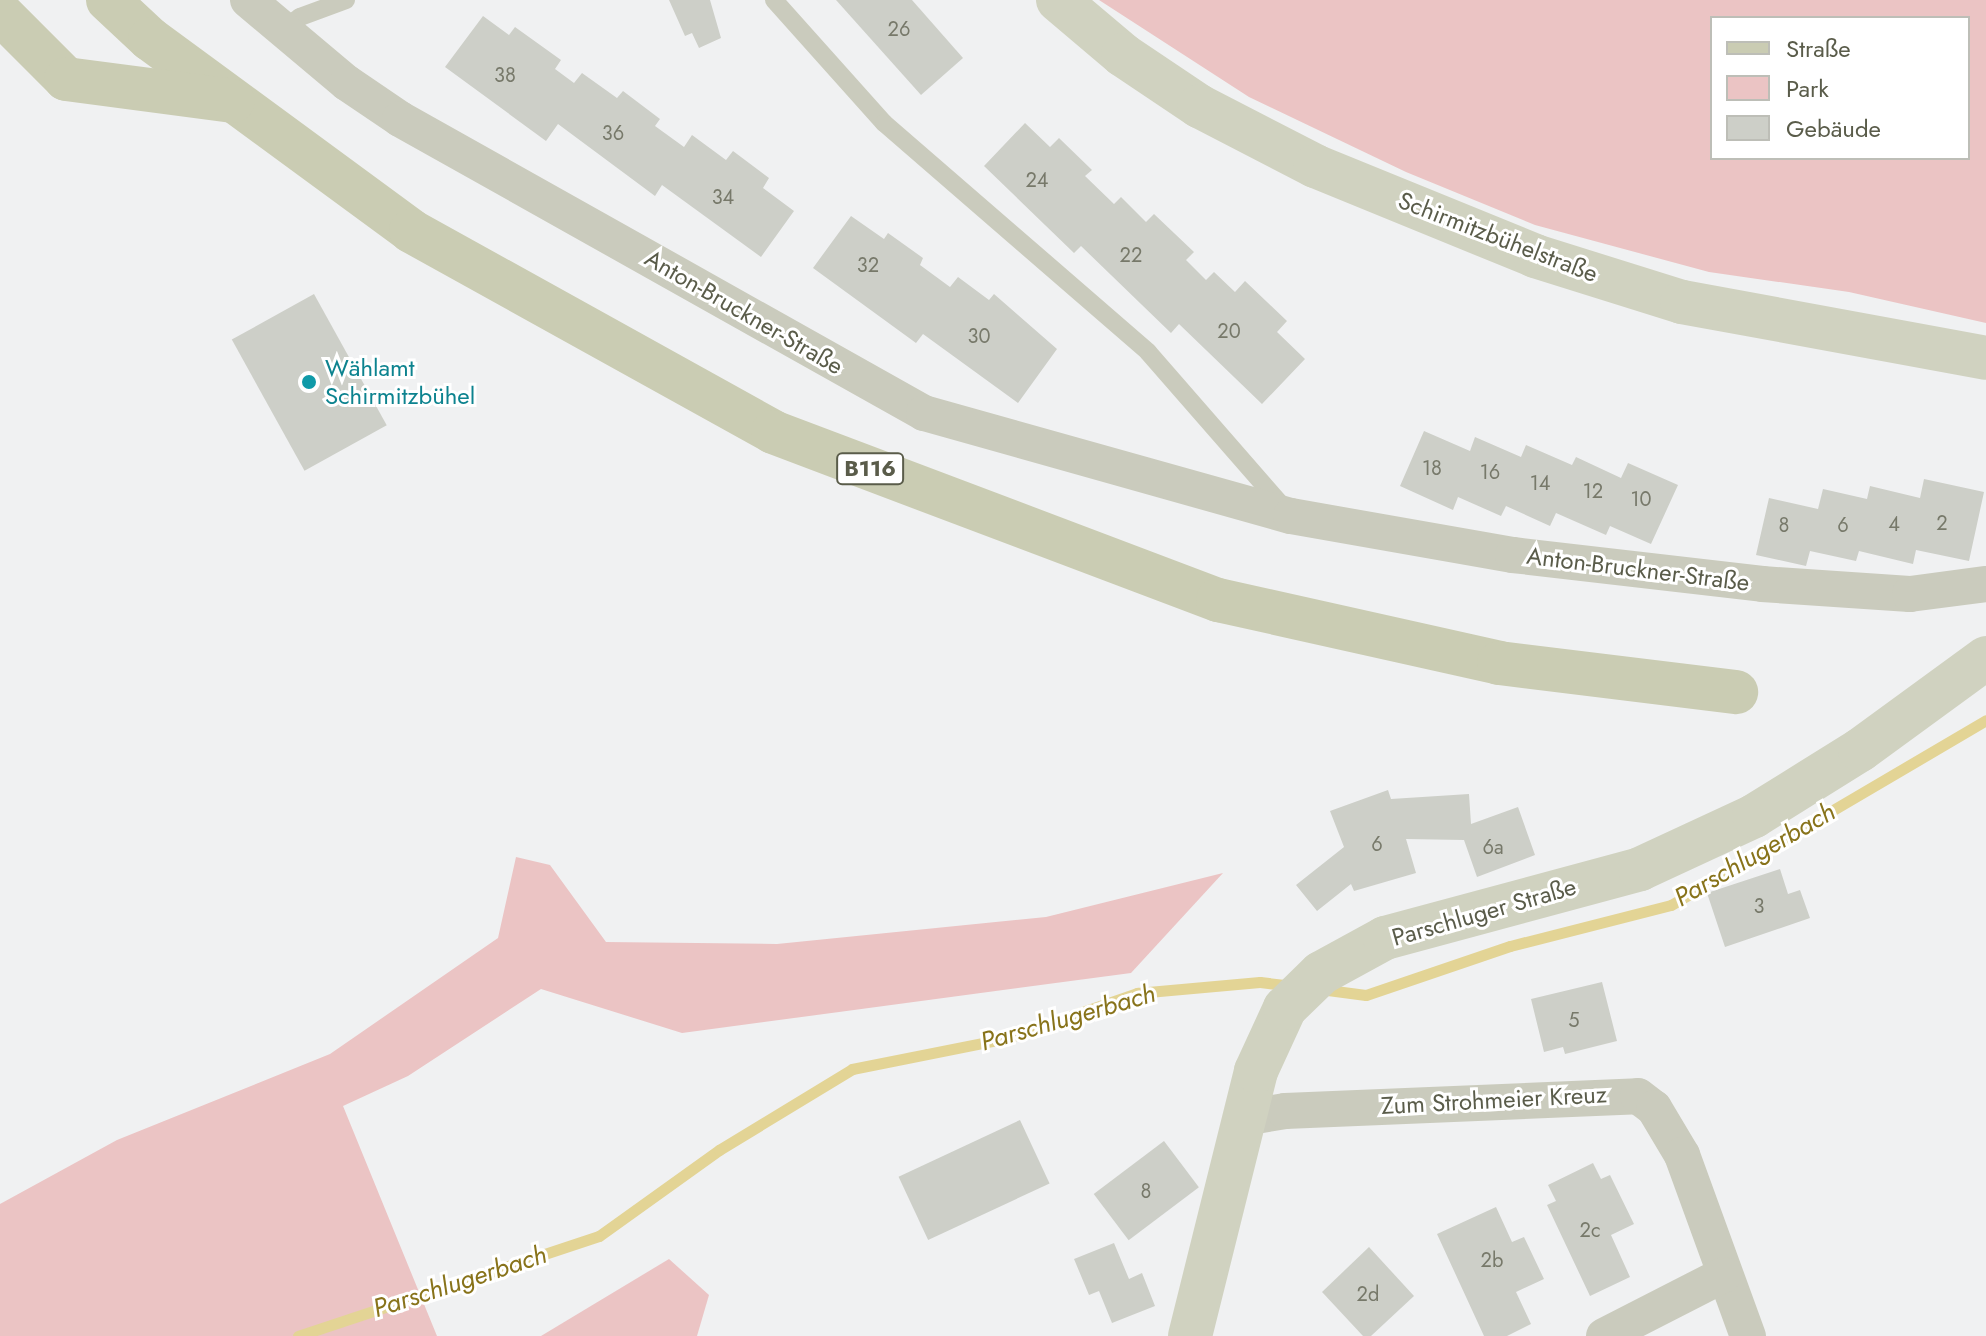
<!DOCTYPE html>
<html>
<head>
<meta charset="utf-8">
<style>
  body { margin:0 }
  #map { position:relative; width:1986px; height:1336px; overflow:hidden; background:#f0f1f2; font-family:Jost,sans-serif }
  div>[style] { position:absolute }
  .green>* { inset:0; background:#ebc4c4 }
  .stream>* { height:11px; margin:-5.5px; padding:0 5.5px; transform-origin:5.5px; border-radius:5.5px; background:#e3d495 }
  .building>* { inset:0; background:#cdcfc8; transform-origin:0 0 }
  .service>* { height:18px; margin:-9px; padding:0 9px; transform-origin:9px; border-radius:9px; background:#cacbbd }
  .minor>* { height:36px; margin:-18px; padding:0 18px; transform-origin:18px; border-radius:18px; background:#cacbbd }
  .secondary>* { height:44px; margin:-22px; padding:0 22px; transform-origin:22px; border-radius:22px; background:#d0d2c0 }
  .primary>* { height:44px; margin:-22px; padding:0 22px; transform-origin:22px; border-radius:22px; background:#caccb3 }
  .dots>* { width:22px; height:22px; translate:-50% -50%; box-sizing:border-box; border:4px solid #fff; border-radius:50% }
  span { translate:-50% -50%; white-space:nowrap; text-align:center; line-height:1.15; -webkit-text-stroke:6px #fff; paint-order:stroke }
  .number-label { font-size:20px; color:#77796a }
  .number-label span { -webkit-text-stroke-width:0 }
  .shield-label span { padding:2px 6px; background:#fff; border:2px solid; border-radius:6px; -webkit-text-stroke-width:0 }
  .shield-label { font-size:22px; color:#5a5c4a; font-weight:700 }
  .street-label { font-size:24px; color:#5a5c4a }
  .culture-label { font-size:24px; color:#0d838f }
  .left { translate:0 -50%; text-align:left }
  .water-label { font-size:26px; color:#88731a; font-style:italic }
  .legend { position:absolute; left:1710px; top:16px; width:260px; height:144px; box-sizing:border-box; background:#fff; border:2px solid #bdbeb7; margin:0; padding:10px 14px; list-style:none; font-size:24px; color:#5a5c4a }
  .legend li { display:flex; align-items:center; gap:16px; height:40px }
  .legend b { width:40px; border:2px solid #bdbeb7 }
</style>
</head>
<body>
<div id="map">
  <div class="green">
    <div style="clip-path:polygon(evenodd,1099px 0,1986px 0,1986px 323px,1849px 292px,1709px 272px,1535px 225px,1406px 172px,1249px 97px,1099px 0,1712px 18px,1968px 18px,1968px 158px,1712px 158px,1712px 18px)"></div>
    <div style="clip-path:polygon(516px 857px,550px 865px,606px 942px,777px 944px,1046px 917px,1223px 873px,1131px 973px,682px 1033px,541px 989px,408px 1076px,343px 1106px,437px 1336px,0 1336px,0 1204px,117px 1140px,330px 1054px,498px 938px)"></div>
    <div style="clip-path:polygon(669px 1259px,709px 1295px,697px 1336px,541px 1336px)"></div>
  </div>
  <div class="stream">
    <div style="left:1320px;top:989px;width:46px;rotate:7.4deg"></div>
    <div style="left:1366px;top:995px;width:152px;rotate:-18.8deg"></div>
    <div style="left:1510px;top:946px;width:166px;rotate:-14.3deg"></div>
    <div style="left:1671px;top:905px;width:365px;rotate:-30.4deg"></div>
    <div style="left:298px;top:1336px;width:317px;rotate:-18.4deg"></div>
    <div style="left:599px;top:1236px;width:148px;rotate:-35.6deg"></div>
    <div style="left:719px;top:1150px;width:156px;rotate:-31.3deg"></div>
    <div style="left:852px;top:1069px;width:158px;rotate:-11.3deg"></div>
    <div style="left:1007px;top:1038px;width:138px;rotate:-19.1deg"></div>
    <div style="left:1137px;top:993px;width:123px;rotate:-5.1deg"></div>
    <div style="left:1260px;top:982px;width:31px;rotate:7deg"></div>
  </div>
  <div class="building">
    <div style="clip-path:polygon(669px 0,710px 0,721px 38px,699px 48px,692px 33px,685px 36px)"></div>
    <div style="clip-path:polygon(836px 0,912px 0,963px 58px,921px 95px)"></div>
    <div style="clip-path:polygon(483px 16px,509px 35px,515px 27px,561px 60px,555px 69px,574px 83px,582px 73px,617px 98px,623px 91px,660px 119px,655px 126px,684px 147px,692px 135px,726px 160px,733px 151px,769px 178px,763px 188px,794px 211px,761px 257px,662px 185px,655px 196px,558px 124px,546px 141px,445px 67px)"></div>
    <div style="clip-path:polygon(1025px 123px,1050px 147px,1059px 138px,1092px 170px,1085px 176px,1114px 204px,1121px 197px,1146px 222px,1154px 214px,1194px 252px,1186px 260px,1206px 280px,1214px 272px,1235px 292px,1245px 281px,1287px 321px,1277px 332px,1305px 359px,1262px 404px,1179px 324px,1171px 333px,1081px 246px,1074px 253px,984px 166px)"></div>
    <div style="clip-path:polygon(851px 216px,884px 239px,888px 233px,923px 258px,920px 265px,950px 287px,958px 277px,989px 300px,994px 294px,1057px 349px,1018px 403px,923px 334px,916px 343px,813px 268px)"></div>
    <div style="left:314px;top:294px;width:150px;height:94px;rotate:61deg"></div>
    <div style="clip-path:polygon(1424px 431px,1470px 451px,1475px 437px,1521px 457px,1526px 445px,1572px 465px,1576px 457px,1621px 478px,1628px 463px,1678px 485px,1651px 544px,1610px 526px,1606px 535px,1556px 513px,1550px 526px,1506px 506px,1501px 516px,1458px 497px,1453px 510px,1400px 486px)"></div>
    <div style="clip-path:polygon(1924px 479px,1984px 492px,1969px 561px,1916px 550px,1913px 564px,1859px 551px,1856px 561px,1810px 551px,1806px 566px,1756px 555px,1769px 498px,1818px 509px,1823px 489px,1867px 499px,1870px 486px,1920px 498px)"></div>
    <div style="clip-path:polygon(1388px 790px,1391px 799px,1469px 794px,1471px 824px,1518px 807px,1535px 855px,1477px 877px,1464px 840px,1406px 839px,1416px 873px,1354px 891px,1351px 884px,1317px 911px,1296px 885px,1344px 847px,1330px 811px)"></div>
    <div style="clip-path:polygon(1780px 869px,1788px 894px,1800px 890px,1810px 918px,1725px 947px,1707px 893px)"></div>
    <div style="clip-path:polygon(1602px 982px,1617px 1041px,1565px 1054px,1563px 1047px,1544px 1052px,1531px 999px)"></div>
    <div style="left:1020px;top:1120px;width:70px;height:134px;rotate:65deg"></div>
    <div style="left:1164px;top:1141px;width:58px;height:88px;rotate:53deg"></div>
    <div style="clip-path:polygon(1593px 1163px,1601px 1179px,1610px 1175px,1634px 1224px,1611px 1235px,1630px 1277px,1590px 1296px,1547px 1205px,1556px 1201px,1548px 1185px)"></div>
    <div style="clip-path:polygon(1496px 1207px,1512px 1242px,1524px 1237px,1544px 1279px,1516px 1292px,1531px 1324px,1507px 1336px,1484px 1336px,1437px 1234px)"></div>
    <div style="clip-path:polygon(1114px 1243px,1129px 1279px,1142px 1273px,1155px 1306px,1112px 1323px,1099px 1291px,1089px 1295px,1074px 1259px)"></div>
    <div style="clip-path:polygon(1369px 1247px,1414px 1296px,1371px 1336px,1363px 1336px,1322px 1292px)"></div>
  </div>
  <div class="service">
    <div style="left:774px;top:0;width:165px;rotate:48.2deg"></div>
    <div style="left:884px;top:123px;width:349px;rotate:40.9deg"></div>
    <div style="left:1148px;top:352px;width:207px;rotate:48.9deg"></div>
    <div style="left:283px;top:29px;width:21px;rotate:-35deg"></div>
    <div style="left:300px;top:17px;width:49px;rotate:-20.3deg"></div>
  </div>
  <div class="minor">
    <div style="left:248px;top:0;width:129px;rotate:40deg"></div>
    <div style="left:347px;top:83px;width:64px;rotate:34.2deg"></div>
    <div style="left:400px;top:119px;width:601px;rotate:29.3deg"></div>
    <div style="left:924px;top:413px;width:381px;rotate:15.7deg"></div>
    <div style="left:1291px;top:516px;width:225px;rotate:10deg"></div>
    <div style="left:1513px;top:555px;width:251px;rotate:6.6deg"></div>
    <div style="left:1762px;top:584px;width:148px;rotate:3.9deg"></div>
    <div style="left:1910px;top:594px;width:77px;rotate:-7.5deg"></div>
    <div style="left:1244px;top:1118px;width:42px;rotate:-9.7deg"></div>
    <div style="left:1285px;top:1111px;width:353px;rotate:-2.4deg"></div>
    <div style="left:1638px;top:1096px;width:20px;rotate:37deg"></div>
    <div style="left:1654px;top:1108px;width:55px;rotate:59.2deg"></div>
    <div style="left:1682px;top:1155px;width:193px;rotate:70deg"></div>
    <div style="left:1604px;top:1336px;width:134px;rotate:-27.1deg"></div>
  </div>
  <div class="secondary">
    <div style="left:1058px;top:0;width:85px;rotate:40.2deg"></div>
    <div style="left:1123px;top:55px;width:92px;rotate:33.9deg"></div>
    <div style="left:1199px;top:106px;width:131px;rotate:27.3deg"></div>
    <div style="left:1315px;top:166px;width:238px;rotate:22.2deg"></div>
    <div style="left:1535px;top:256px;width:154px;rotate:17.4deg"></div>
    <div style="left:1682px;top:302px;width:309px;rotate:10.4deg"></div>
    <div style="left:1190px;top:1336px;width:273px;rotate:-76deg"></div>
    <div style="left:1256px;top:1071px;width:69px;rotate:-65.3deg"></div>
    <div style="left:1285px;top:1008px;width:50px;rotate:-44.2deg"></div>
    <div style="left:1321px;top:973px;width:73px;rotate:-28.7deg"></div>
    <div style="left:1385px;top:938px;width:264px;rotate:-15.1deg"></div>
    <div style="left:1640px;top:869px;width:126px;rotate:-24.9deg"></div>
    <div style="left:1754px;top:816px;width:125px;rotate:-31.9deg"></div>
    <div style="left:1860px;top:750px;width:156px;rotate:-36.1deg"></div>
  </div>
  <div class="primary">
    <div style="left:108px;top:0;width:57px;rotate:42.9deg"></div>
    <div style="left:150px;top:39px;width:324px;rotate:36.3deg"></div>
    <div style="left:411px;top:231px;width:414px;rotate:29deg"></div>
    <div style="left:773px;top:432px;width:476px;rotate:20.7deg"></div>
    <div style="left:1218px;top:600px;width:288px;rotate:12.6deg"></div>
    <div style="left:1499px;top:663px;width:239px;rotate:7deg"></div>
    <div style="left:0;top:13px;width:93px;rotate:45deg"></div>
    <div style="left:66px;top:79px;width:168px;rotate:7.5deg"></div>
  </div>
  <div class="dots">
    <div style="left:309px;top:382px;background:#0f9aa8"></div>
  </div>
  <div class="number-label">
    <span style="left:899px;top:29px">26</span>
    <span style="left:505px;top:75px">38</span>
    <span style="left:613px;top:133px">36</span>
    <span style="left:1037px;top:180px">24</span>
    <span style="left:723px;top:197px">34</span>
    <span style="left:1131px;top:255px">22</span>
    <span style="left:868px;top:265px">32</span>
    <span style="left:1229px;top:331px">20</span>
    <span style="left:979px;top:336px">30</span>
    <span style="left:1432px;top:468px">18</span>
    <span style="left:1490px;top:472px">16</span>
    <span style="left:1540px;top:483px">14</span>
    <span style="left:1593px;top:491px">12</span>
    <span style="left:1641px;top:499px">10</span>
    <span style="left:1942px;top:523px">2</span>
    <span style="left:1894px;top:524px">4</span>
    <span style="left:1784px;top:525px">8</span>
    <span style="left:1843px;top:525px">6</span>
    <span style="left:1377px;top:844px">6</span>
    <span style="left:1493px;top:847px">6a</span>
    <span style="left:1759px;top:906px">3</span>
    <span style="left:1574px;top:1020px">5</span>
    <span style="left:1146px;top:1191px">8</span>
    <span style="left:1590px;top:1230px">2c</span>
    <span style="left:1492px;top:1260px">2b</span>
    <span style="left:1368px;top:1294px">2d</span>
  </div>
  <div class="shield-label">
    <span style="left:870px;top:469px">B116</span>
  </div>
  <div class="street-label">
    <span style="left:1498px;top:237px;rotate:21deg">Schirmitzbühelstraße</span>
    <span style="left:744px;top:312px;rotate:30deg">Anton-Bruckner-Straße</span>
    <span style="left:1638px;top:569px;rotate:7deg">Anton-Bruckner-Straße</span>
    <span style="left:1484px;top:912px;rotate:-16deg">Parschluger Straße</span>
    <span style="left:1494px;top:1100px;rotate:-3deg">Zum Strohmeier Kreuz</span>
  </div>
  <div class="culture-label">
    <span class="left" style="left:325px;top:382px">Wählamt<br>Schirmitzbühel</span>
  </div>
  <div class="water-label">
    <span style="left:1755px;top:855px;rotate:-30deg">Parschlugerbach</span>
    <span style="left:1068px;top:1018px;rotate:-16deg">Parschlugerbach</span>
    <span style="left:460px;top:1282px;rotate:-18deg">Parschlugerbach</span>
  </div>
  <ul class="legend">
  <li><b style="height:10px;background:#caccb3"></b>Straße</li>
  <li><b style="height:22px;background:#ebc4c4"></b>Park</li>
  <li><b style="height:22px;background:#cdcfc8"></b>Gebäude</li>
  </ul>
</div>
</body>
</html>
